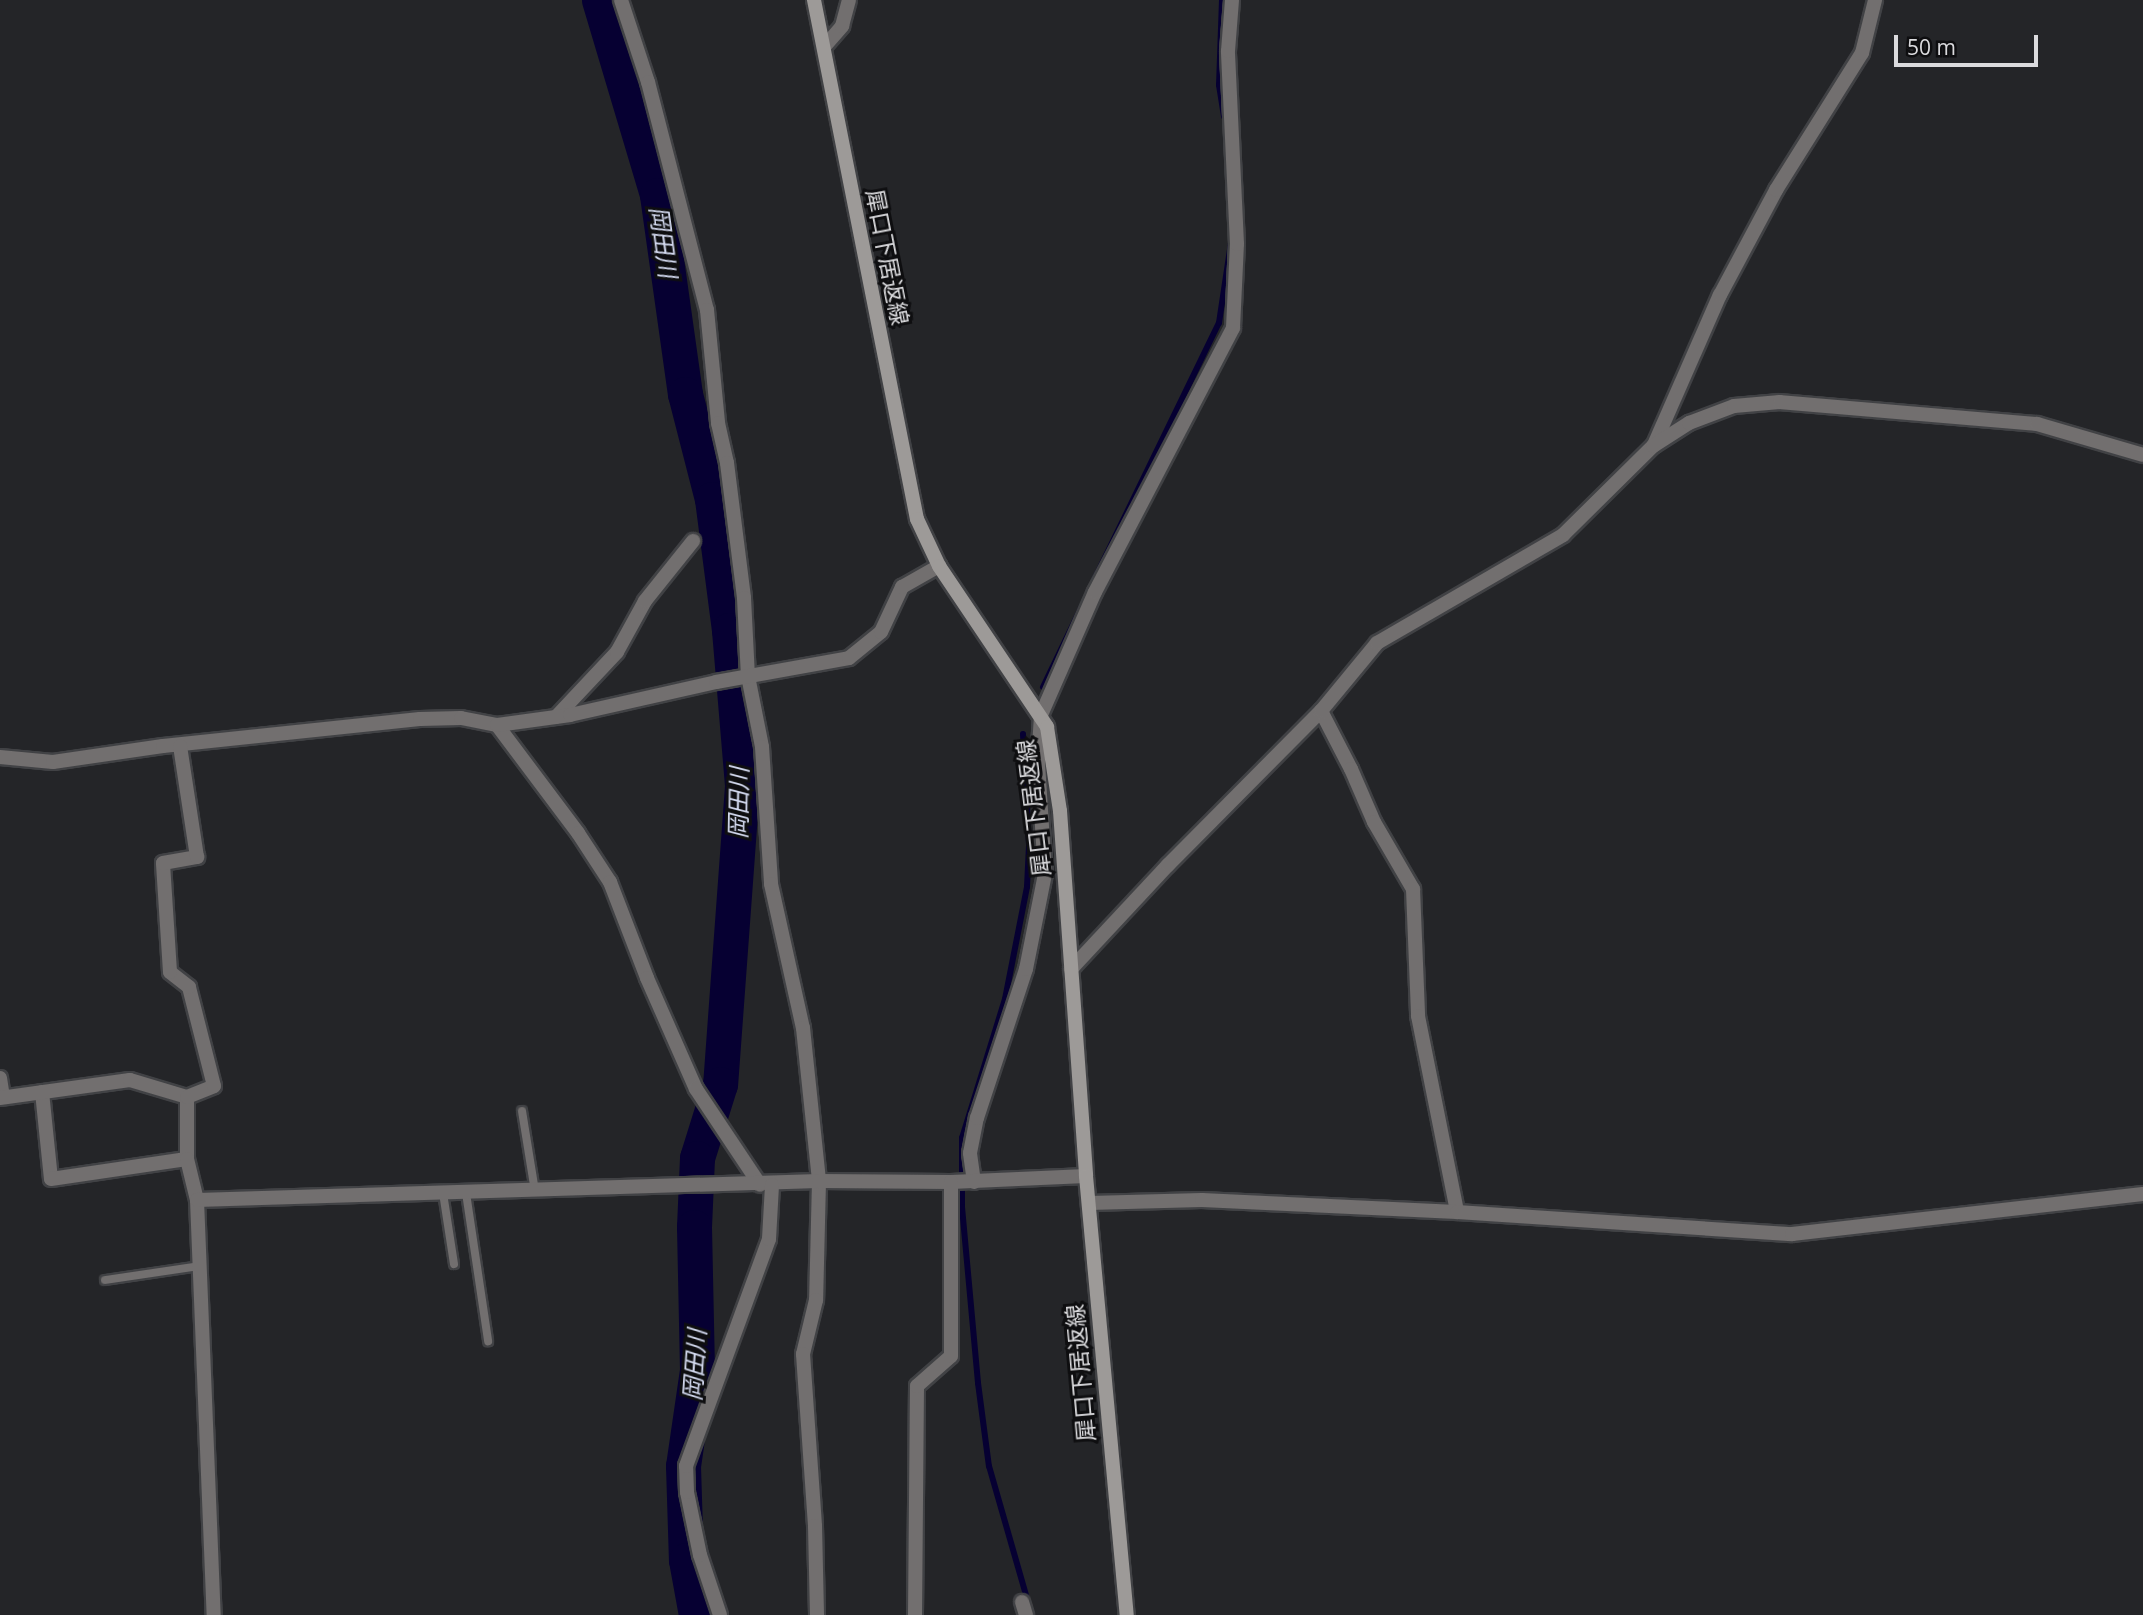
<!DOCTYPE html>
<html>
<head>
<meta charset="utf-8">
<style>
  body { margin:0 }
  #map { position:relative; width:2143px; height:1615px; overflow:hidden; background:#242528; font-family:"Open Sans","Noto Sans JP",sans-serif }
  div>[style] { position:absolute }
  .stream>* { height:6px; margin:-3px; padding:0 3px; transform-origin:3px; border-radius:3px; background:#060032 }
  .river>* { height:35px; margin:-17.5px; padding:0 17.5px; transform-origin:17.5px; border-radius:17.5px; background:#060032 }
  .roads { filter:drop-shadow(2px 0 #414245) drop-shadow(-2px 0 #414245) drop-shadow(0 2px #414245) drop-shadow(0 -2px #414245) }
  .service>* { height:8px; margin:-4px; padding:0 4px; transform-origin:4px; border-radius:4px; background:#726f6f }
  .minor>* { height:14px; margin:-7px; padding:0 7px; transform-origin:7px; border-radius:7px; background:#726f6f }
  .secondary>* { height:14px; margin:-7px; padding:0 7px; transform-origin:7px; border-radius:7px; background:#9d9a98 }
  span { translate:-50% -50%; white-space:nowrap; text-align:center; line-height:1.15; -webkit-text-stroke:6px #0e0e10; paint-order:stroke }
  .street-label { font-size:23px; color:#dbdbde }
  .water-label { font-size:24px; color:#d3d9ef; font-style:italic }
  .scale { position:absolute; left:1894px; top:35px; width:144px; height:32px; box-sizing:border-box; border:4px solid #dbdbde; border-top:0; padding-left:9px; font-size:21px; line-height:24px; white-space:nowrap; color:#dbdbde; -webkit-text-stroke:5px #0e0e10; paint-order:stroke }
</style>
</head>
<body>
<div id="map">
  <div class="stream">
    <div style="left:1222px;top:0;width:85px;rotate:92deg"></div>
    <div style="left:1219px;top:85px;width:32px;rotate:81deg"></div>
    <div style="left:1094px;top:580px;width:286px;rotate:-64.1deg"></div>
    <div style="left:1219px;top:323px;width:81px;rotate:-81.5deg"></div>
    <div style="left:1043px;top:687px;width:90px;rotate:-64.3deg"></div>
    <div style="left:1023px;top:734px;width:112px;rotate:86.9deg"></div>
    <div style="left:1029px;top:846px;width:41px;rotate:92.8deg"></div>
    <div style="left:1027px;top:887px;width:114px;rotate:101.1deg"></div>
    <div style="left:1005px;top:999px;width:145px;rotate:107.2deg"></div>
    <div style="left:962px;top:1138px;width:69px;rotate:90deg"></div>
    <div style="left:962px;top:1207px;width:177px;rotate:84.8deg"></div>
    <div style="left:978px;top:1383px;width:84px;rotate:82.5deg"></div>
    <div style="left:989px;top:1466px;width:141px;rotate:74deg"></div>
  </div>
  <div class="river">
    <div style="left:599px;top:0;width:203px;rotate:73.4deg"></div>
    <div style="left:657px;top:195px;width:201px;rotate:82deg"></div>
    <div style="left:685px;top:394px;width:108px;rotate:75.6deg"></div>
    <div style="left:712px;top:499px;width:132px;rotate:82.6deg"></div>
    <div style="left:729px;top:630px;width:157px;rotate:85.2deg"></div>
    <div style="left:742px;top:786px;width:299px;rotate:94.2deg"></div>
    <div style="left:720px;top:1084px;width:77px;rotate:107.3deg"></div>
    <div style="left:697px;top:1158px;width:69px;rotate:92.5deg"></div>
    <div style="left:694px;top:1227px;width:143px;rotate:88.8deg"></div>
    <div style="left:697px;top:1370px;width:97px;rotate:98.3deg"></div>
    <div style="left:683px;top:1466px;width:94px;rotate:88.2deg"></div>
    <div style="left:686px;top:1560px;width:56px;rotate:79.7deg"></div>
  </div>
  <div class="roads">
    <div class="service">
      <div style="left:522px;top:1111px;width:81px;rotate:80.8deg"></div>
      <div style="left:443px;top:1193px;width:72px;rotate:81.2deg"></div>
      <div style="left:466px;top:1193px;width:150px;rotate:81.5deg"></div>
      <div style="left:105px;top:1280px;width:96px;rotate:-8.4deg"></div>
    </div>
    <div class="minor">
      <div style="left:621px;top:0;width:86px;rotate:71.8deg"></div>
      <div style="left:648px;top:82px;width:236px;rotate:75.5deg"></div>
      <div style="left:707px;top:310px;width:114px;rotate:84.4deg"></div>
      <div style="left:718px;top:423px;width:41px;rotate:77.3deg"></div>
      <div style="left:727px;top:463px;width:136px;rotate:82.8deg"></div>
      <div style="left:744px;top:598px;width:78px;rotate:87.1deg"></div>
      <div style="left:748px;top:676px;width:72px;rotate:78.8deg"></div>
      <div style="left:762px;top:747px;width:137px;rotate:86.2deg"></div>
      <div style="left:771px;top:884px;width:148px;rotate:77.5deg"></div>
      <div style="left:803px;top:1028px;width:154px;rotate:84deg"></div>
      <div style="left:819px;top:1181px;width:119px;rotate:91.4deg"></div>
      <div style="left:816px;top:1300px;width:56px;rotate:103.5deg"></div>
      <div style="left:803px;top:1354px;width:172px;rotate:86deg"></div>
      <div style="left:815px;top:1526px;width:89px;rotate:88.7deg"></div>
      <div style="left:824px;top:47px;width:28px;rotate:-49deg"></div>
      <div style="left:842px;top:26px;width:27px;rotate:-75deg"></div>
      <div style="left:1654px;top:445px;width:164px;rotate:-66.3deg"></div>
      <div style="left:1720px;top:295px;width:119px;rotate:-61.9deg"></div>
      <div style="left:1776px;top:190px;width:162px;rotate:-57.9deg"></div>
      <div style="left:1862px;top:53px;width:55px;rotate:-76.2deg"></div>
      <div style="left:1321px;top:711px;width:65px;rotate:62.7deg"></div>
      <div style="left:1351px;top:769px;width:58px;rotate:66.5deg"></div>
      <div style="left:1374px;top:822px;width:78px;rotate:59.8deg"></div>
      <div style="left:1413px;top:889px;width:127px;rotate:87.7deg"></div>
      <div style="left:1418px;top:1016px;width:200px;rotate:78.7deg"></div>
      <div style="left:556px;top:717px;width:89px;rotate:-46.8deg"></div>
      <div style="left:617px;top:652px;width:58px;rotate:-61.2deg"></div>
      <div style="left:645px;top:601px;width:77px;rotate:-51.3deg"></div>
      <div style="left:497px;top:725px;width:135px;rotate:53.1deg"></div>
      <div style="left:578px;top:833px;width:59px;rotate:56.9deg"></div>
      <div style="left:610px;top:882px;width:103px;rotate:68.9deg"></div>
      <div style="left:647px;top:978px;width:121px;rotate:66.2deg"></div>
      <div style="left:696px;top:1089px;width:115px;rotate:56.3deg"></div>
      <div style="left:0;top:757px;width:53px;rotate:5.4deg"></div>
      <div style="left:53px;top:762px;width:111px;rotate:-8.3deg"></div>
      <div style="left:163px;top:746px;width:258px;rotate:-6deg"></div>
      <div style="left:420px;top:719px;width:41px;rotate:-1.4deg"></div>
      <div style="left:461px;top:718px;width:37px;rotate:11deg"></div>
      <div style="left:497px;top:725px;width:74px;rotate:-7.8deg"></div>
      <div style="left:570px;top:715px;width:150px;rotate:-12.7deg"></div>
      <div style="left:716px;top:682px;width:135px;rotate:-10.2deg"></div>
      <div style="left:849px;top:658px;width:41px;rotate:-39.1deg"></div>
      <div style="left:881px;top:632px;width:50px;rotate:-65deg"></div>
      <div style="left:902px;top:587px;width:43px;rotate:-29.6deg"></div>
      <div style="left:1071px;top:969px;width:142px;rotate:-47deg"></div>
      <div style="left:1168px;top:865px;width:217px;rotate:-45.2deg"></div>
      <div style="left:1321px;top:711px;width:88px;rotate:-50.5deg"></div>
      <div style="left:1377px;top:643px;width:215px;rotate:-30.1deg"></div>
      <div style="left:1563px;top:535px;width:127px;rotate:-44.7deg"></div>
      <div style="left:1653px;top:446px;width:43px;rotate:-32.6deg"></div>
      <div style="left:1689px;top:423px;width:48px;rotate:-20.7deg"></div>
      <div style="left:1734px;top:406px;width:46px;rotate:-5deg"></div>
      <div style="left:1780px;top:402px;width:258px;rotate:4.9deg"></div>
      <div style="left:2037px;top:424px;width:110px;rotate:16.3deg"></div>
      <div style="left:0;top:1078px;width:19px;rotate:81deg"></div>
      <div style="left:42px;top:1092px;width:87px;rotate:84.1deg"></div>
      <div style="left:51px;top:1179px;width:137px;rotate:-8.4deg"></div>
      <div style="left:187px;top:1097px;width:62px;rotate:90deg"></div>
      <div style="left:187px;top:1159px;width:42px;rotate:76.3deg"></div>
      <div style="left:197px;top:1200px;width:415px;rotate:87.7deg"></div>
      <div style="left:0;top:1098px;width:131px;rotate:-7.9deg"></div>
      <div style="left:130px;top:1080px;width:59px;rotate:16.6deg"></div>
      <div style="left:187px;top:1097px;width:29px;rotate:-22deg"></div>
      <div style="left:214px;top:1086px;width:102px;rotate:-104.2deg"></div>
      <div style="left:189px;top:987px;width:24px;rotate:-142deg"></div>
      <div style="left:170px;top:972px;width:109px;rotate:-93.7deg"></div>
      <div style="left:163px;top:863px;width:35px;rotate:-10deg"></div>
      <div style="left:197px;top:857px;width:112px;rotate:-98.7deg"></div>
      <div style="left:974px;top:1182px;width:29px;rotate:-98deg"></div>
      <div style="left:970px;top:1153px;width:36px;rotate:-79deg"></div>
      <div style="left:977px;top:1118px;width:157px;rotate:-71.8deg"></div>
      <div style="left:1026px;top:969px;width:97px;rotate:-78.7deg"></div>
      <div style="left:1045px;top:874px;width:111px;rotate:-93.6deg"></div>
      <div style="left:1038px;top:763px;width:48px;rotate:-86.4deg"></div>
      <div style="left:1041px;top:715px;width:134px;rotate:-66.3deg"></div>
      <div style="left:1095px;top:592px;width:298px;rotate:-62.4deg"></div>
      <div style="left:1233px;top:328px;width:84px;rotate:-87.3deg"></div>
      <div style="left:1237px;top:244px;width:193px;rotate:-92.7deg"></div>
      <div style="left:1228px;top:51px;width:51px;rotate:-85.5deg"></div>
      <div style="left:197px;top:1200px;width:622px;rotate:-1.75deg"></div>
      <div style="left:819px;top:1181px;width:132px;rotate:0.4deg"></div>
      <div style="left:951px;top:1182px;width:135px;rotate:-2.5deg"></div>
      <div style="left:1089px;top:1203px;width:113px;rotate:-1.5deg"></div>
      <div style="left:1202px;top:1200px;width:255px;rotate:2.7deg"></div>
      <div style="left:1457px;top:1212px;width:336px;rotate:3.8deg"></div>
      <div style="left:1792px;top:1234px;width:353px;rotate:-6.5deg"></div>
      <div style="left:1022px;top:1602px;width:14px;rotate:73deg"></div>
      <div style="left:720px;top:1615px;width:63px;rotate:-108.4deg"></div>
      <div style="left:700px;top:1555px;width:64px;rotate:-101.7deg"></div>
      <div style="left:687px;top:1492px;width:26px;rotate:-92deg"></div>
      <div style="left:686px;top:1466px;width:242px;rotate:-69.9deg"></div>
      <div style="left:769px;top:1239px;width:54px;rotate:-86.8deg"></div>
      <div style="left:915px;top:1615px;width:229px;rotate:-89.5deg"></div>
      <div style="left:917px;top:1386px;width:45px;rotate:-41.4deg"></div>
      <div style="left:951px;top:1356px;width:174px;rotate:-90deg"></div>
    </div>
    <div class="secondary">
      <div style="left:814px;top:0;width:529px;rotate:78.78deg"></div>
      <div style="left:917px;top:519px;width:52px;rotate:64.9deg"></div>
      <div style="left:939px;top:566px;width:194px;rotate:56.1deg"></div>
      <div style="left:1047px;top:727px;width:85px;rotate:81.2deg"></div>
      <div style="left:1060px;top:811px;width:366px;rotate:85.9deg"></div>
      <div style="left:1086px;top:1176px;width:441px;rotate:84.7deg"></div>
    </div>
  </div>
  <div class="street-label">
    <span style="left:888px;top:257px;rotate:79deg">犀口下居返線</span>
    <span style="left:1033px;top:808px;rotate:-97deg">犀口下居返線</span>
    <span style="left:1080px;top:1373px;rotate:-95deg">犀口下居返線</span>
  </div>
  <div class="water-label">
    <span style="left:664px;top:242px;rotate:82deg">岡田川</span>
    <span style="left:738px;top:803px;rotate:-89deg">岡田川</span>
    <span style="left:694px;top:1365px;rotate:-86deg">岡田川</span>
  </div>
  <div class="scale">50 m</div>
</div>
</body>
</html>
